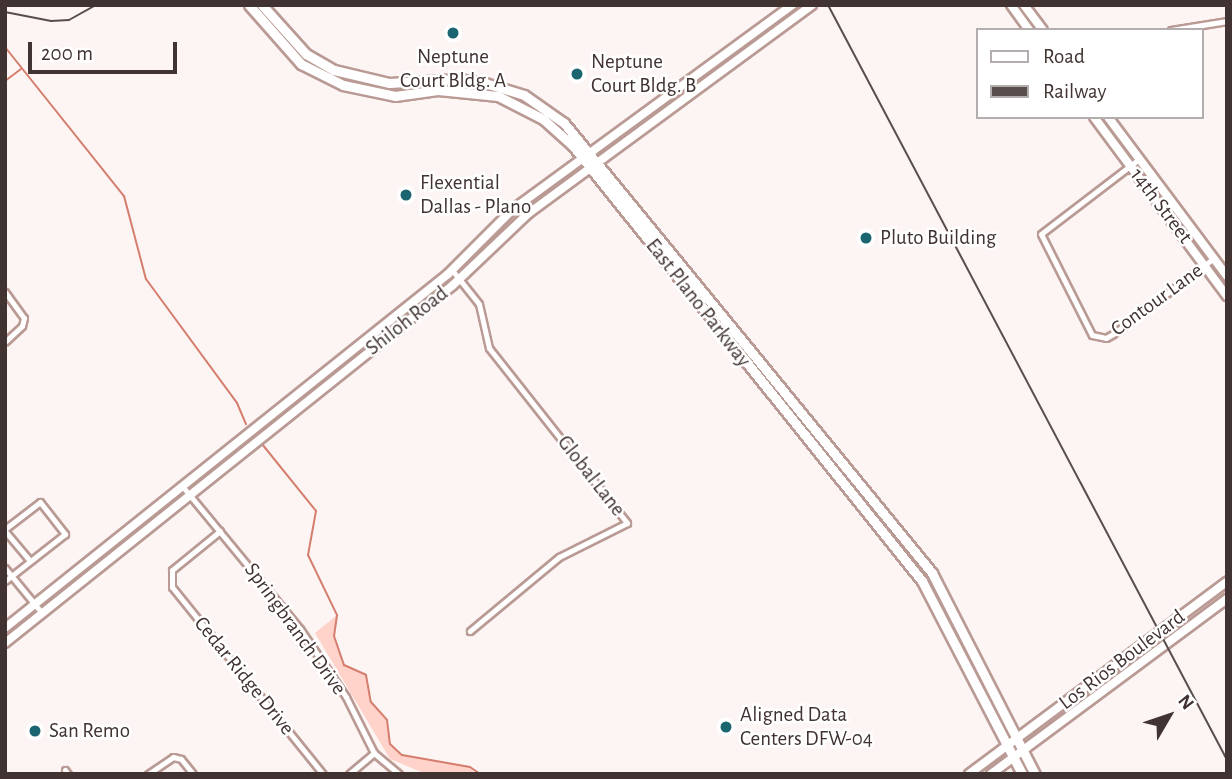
<!DOCTYPE html>
<html>
<head>
<meta charset="utf-8">
<style>
  body { margin:0 }
  #map { position:relative; width:1232px; height:779px; overflow:hidden; background:#fcf5f3; font-family:"Alegreya Sans",sans-serif }
  div>[style] { position:absolute }
  .green>* { inset:0; background:#ffd3ca }
  .stream>* { height:2px; margin:-1px; padding:0 1px; transform-origin:1px; border-radius:1px; background:#d57e6e }
  .roads { filter:drop-shadow(2px 0 #ba9a94) drop-shadow(-2px 0 #ba9a94) drop-shadow(0 2px #ba9a94) drop-shadow(0 -2px #ba9a94) }
  .street>* { height:5px; margin:-2.5px; padding:0 2.5px; transform-origin:2.5px; border-radius:2.5px; background:#fff }
  .secondary>* { height:8px; margin:-4px; padding:0 4px; transform-origin:4px; border-radius:4px; background:#fff }
  .primary>* { height:9px; margin:-4.5px; padding:0 4.5px; transform-origin:4.5px; border-radius:4.5px; background:#fff }
  .rail>* { height:2px; margin:-1px; padding:0 1px; transform-origin:1px; border-radius:1px; background:#5a4e4c }
  .dots>* { width:19px; height:19px; translate:-50% -50%; box-sizing:border-box; border:4px solid #fff; border-radius:50% }
  span { translate:-50% -50%; white-space:nowrap; text-align:center; line-height:1.15; -webkit-text-stroke:5px #fff; paint-order:stroke }
  .poi-label { font-size:21px; color:#403331 }
  .left { translate:0 -50%; text-align:left }
  .street-label { font-size:21px; color:#403331 }
  .frame { position:absolute; inset:0; border:7px solid #403331; pointer-events:none }
  .legend { position:absolute; left:976px; top:28px; width:228px; height:91px; box-sizing:border-box; background:#fff; border:2px solid #b3adad; margin:0; padding:9px 12px; list-style:none; font-size:21px; color:#403331 }
  .legend li { display:flex; align-items:center; gap:14px; height:35px }
  .legend b { width:35px; border:2px solid #b3adad }
  .north { position:absolute; left:1134px; top:681px; width:70px; height:70px; -webkit-text-stroke:5px #fff; paint-order:stroke; rotate:51deg; font-size:19px; font-weight:700; line-height:28px; text-align:center; color:#403331 }
  .north::after { content:''; display:block; margin:auto; width:24px; height:32px; background:#403331; clip-path:polygon(50% 0,100% 100%,50% 72%,0 100%) }
  .scale { position:absolute; left:28px; top:42px; width:149px; height:32px; box-sizing:border-box; border:4px solid #403331; border-top:0; padding-left:9px; font-size:21px; line-height:24px; white-space:nowrap; color:#403331; -webkit-text-stroke:5px #fff; paint-order:stroke }
</style>
</head>
<body>
<div id="map">
  <div class="green">
    <div style="clip-path:polygon(337px 615px,334px 636px,344px 665px,366px 675px,371px 702px,387px 720px,390px 744px,402px 755px,470px 767px,475px 774px,426px 774px,390px 759px,315px 633px)"></div>
  </div>
  <div class="stream">
    <div style="left:5px;top:47px;width:191px;rotate:51.4deg"></div>
    <div style="left:124px;top:196px;width:86px;rotate:75.2deg"></div>
    <div style="left:146px;top:279px;width:154px;rotate:53.7deg"></div>
    <div style="left:237px;top:403px;width:23px;rotate:67deg"></div>
    <div style="left:5px;top:81px;width:20px;rotate:-37deg"></div>
    <div style="left:262px;top:444px;width:86px;rotate:51.1deg"></div>
    <div style="left:316px;top:511px;width:45px;rotate:100.3deg"></div>
    <div style="left:308px;top:555px;width:67px;rotate:64.2deg"></div>
    <div style="left:337px;top:615px;width:21px;rotate:98deg"></div>
    <div style="left:334px;top:636px;width:31px;rotate:71deg"></div>
    <div style="left:344px;top:665px;width:24px;rotate:24deg"></div>
    <div style="left:366px;top:675px;width:27px;rotate:80deg"></div>
    <div style="left:371px;top:702px;width:24px;rotate:48deg"></div>
    <div style="left:387px;top:720px;width:24px;rotate:83deg"></div>
    <div style="left:390px;top:744px;width:16px;rotate:43deg"></div>
    <div style="left:402px;top:755px;width:69px;rotate:10deg"></div>
    <div style="left:470px;top:767px;width:12px;rotate:35deg"></div>
  </div>
  <div class="roads">
    <div class="street">
      <div style="left:1171px;top:30px;width:57px;rotate:-9.1deg"></div>
      <div style="left:1139px;top:159px;width:123px;rotate:142.6deg"></div>
      <div style="left:1041px;top:234px;width:113px;rotate:63.2deg"></div>
      <div style="left:1092px;top:335px;width:14px;rotate:12deg"></div>
      <div style="left:1106px;top:338px;width:8px;rotate:-30deg"></div>
      <div style="left:1113px;top:334px;width:126px;rotate:-37deg"></div>
      <div style="left:452px;top:270px;width:43px;rotate:51.5deg"></div>
      <div style="left:479px;top:304px;width:45px;rotate:77.2deg"></div>
      <div style="left:489px;top:348px;width:223px;rotate:51.7deg"></div>
      <div style="left:627px;top:523px;width:76px;rotate:153.4deg"></div>
      <div style="left:559px;top:557px;width:116px;rotate:140.3deg"></div>
      <div style="left:5px;top:292px;width:32px;rotate:54deg"></div>
      <div style="left:24px;top:318px;width:8px;rotate:104deg"></div>
      <div style="left:22px;top:326px;width:23px;rotate:137deg"></div>
      <div style="left:183px;top:487px;width:184px;rotate:50.5deg"></div>
      <div style="left:300px;top:629px;width:82px;rotate:55.9deg"></div>
      <div style="left:346px;top:697px;width:63px;rotate:63.4deg"></div>
      <div style="left:374px;top:753px;width:33px;rotate:40deg"></div>
      <div style="left:5px;top:529px;width:44px;rotate:-37.6deg"></div>
      <div style="left:40px;top:502px;width:41px;rotate:52deg"></div>
      <div style="left:65px;top:534px;width:76px;rotate:141.9deg"></div>
      <div style="left:5px;top:531px;width:39px;rotate:50deg"></div>
      <div style="left:220px;top:531px;width:62px;rotate:140.9deg"></div>
      <div style="left:172px;top:570px;width:17px;rotate:90deg"></div>
      <div style="left:172px;top:587px;width:240px;rotate:51.1deg"></div>
      <div style="left:5px;top:568px;width:58px;rotate:50.6deg"></div>
      <div style="left:65px;top:770px;width:5px;rotate:53deg"></div>
      <div style="left:148px;top:774px;width:30px;rotate:-34deg"></div>
      <div style="left:173px;top:757px;width:8px;rotate:14deg"></div>
      <div style="left:181px;top:759px;width:19px;rotate:51deg"></div>
      <div style="left:349px;top:774px;width:33px;rotate:-40deg"></div>
    </div>
    <div class="secondary">
      <div style="left:1011px;top:5px;width:31px;rotate:54deg"></div>
      <div style="left:1024px;top:5px;width:31px;rotate:53deg"></div>
      <div style="left:1094px;top:117px;width:223px;rotate:53.4deg"></div>
      <div style="left:1108px;top:117px;width:199px;rotate:53.2deg"></div>
      <div style="left:5px;top:628px;width:567px;rotate:-38.63deg"></div>
      <div style="left:448px;top:274px;width:91px;rotate:-45deg"></div>
      <div style="left:512px;top:210px;width:347px;rotate:-36.2deg"></div>
      <div style="left:5px;top:643px;width:573px;rotate:-38.63deg"></div>
      <div style="left:453px;top:285px;width:105px;rotate:-43.5deg"></div>
      <div style="left:529px;top:213px;width:351px;rotate:-36.3deg"></div>
      <div style="left:969px;top:774px;width:322px;rotate:-36.7deg"></div>
      <div style="left:991px;top:774px;width:294px;rotate:-36.6deg"></div>
    </div>
    <div class="primary">
      <div style="left:249px;top:5px;width:79px;rotate:48.6deg"></div>
      <div style="left:301px;top:64px;width:47px;rotate:26.6deg"></div>
      <div style="left:343px;top:85px;width:53px;rotate:11.9deg"></div>
      <div style="left:395px;top:96px;width:43px;rotate:-7.9deg"></div>
      <div style="left:438px;top:90px;width:60px;rotate:5.7deg"></div>
      <div style="left:498px;top:96px;width:51px;rotate:27.1deg"></div>
      <div style="left:543px;top:119px;width:40px;rotate:42deg"></div>
      <div style="left:573px;top:146px;width:558px;rotate:51.26deg"></div>
      <div style="left:922px;top:581px;width:217px;rotate:62.6deg"></div>
      <div style="left:262px;top:5px;width:66px;rotate:48.1deg"></div>
      <div style="left:306px;top:54px;width:32px;rotate:30deg"></div>
      <div style="left:334px;top:70px;width:57px;rotate:13.3deg"></div>
      <div style="left:389px;top:83px;width:70px;rotate:-3.3deg"></div>
      <div style="left:459px;top:79px;width:26px;rotate:9deg"></div>
      <div style="left:485px;top:83px;width:41px;rotate:17.1deg"></div>
      <div style="left:524px;top:95px;width:49px;rotate:35deg"></div>
      <div style="left:564px;top:123px;width:581px;rotate:50.72deg"></div>
      <div style="left:932px;top:573px;width:226px;rotate:62.9deg"></div>
    </div>
  </div>
  <div class="rail">
    <div style="left:828px;top:5px;width:854px;rotate:62.14deg"></div>
    <div style="left:5px;top:12px;width:47px;rotate:11.1deg"></div>
    <div style="left:51px;top:21px;width:18px;rotate:-3deg"></div>
    <div style="left:69px;top:20px;width:31px;rotate:-29deg"></div>
  </div>
  <div class="dots">
    <div style="left:453px;top:33px;background:#1b6571"></div>
    <div style="left:577px;top:74px;background:#1b6571"></div>
    <div style="left:406px;top:195px;background:#1b6571"></div>
    <div style="left:866px;top:238px;background:#1b6571"></div>
    <div style="left:726px;top:727px;background:#1b6571"></div>
    <div style="left:35px;top:731px;background:#1b6571"></div>
  </div>
  <div class="poi-label">
    <span style="left:453px;top:69px">Neptune<br>Court Bldg. A</span>
    <span class="left" style="left:591px;top:74px">Neptune<br>Court Bldg. B</span>
    <span class="left" style="left:420px;top:195px">Flexential<br>Dallas - Plano</span>
    <span class="left" style="left:880px;top:238px">Pluto Building</span>
    <span class="left" style="left:740px;top:727px">Aligned Data<br>Centers DFW-04</span>
    <span class="left" style="left:49px;top:731px">San Remo</span>
  </div>
  <div class="street-label">
    <span style="left:1161px;top:206px;rotate:53deg">14th Street</span>
    <span style="left:1157px;top:300px;rotate:-36deg">Contour Lane</span>
    <span style="left:698px;top:303px;rotate:52deg">East Plano Parkway</span>
    <span style="left:407px;top:321px;rotate:-38deg">Shiloh Road</span>
    <span style="left:591px;top:476px;rotate:52deg">Global Lane</span>
    <span style="left:295px;top:629px;rotate:54deg">Springbranch Drive</span>
    <span style="left:1122px;top:660px;rotate:-37deg">Los Rios Boulevard</span>
    <span style="left:244px;top:676px;rotate:51deg">Cedar Ridge Drive</span>
  </div>
  <div class="frame"></div>
  <ul class="legend">
  <li><b style="height:9px;background:#fff"></b>Road</li>
  <li><b style="height:9px;background:#5a4e4c"></b>Railway</li>
  </ul>
  <div class="north">N</div>
  <div class="scale">200 m</div>
</div>
</body>
</html>
